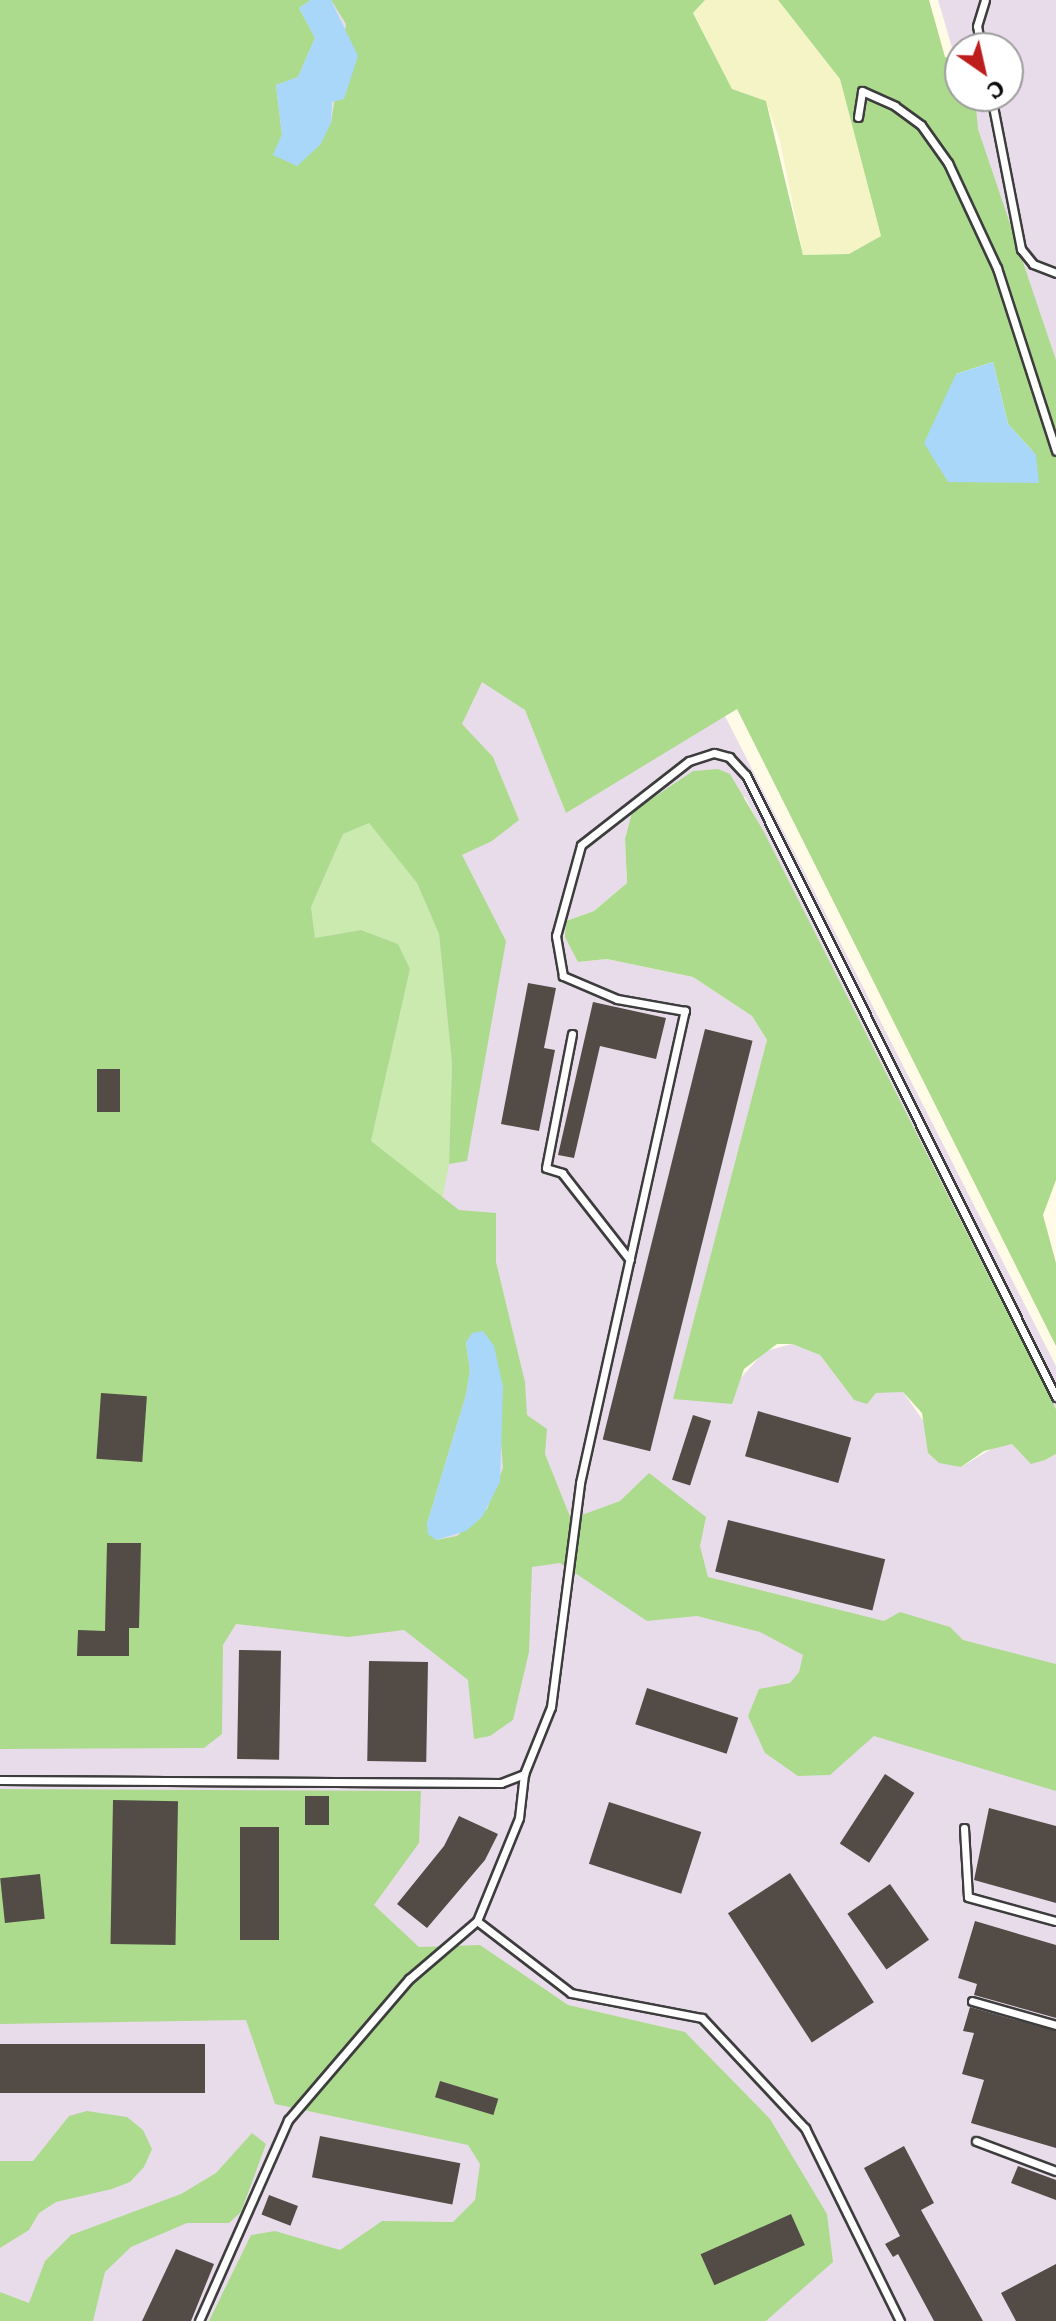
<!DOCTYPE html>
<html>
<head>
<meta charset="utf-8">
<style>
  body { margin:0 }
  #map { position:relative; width:1056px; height:2321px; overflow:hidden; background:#fffbe6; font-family:Literata,serif }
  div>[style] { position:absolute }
  .industrial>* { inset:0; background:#e9dcea }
  .farmland>* { inset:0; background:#f5f4c6 }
  .green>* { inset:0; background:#cbeaaf }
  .forest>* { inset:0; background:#addb8e }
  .water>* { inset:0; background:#a8d7f9 }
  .building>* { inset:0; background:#534b46; transform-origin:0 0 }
  .roads { filter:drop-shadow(2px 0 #3d3d3d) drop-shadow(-2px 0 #3d3d3d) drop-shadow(0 2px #3d3d3d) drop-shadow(0 -2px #3d3d3d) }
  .lane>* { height:7px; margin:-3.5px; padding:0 3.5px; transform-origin:3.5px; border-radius:3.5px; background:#fff }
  span { translate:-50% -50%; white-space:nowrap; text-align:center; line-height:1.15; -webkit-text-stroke:8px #fff; paint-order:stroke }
  .north { position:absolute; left:944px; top:32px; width:80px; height:80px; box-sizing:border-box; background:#fff; border:2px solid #9d9d9d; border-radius:50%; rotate:146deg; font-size:22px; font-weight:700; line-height:32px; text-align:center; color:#0a0a0a }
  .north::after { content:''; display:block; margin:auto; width:28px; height:36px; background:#be1d1d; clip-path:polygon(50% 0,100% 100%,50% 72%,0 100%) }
</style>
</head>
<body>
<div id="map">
  <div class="industrial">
    <div style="clip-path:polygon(0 0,371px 0,725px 716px,1056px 1366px,1056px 1409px,745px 797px,632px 812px,625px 839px,627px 883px,594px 911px,566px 921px,578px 962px,607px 959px,693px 977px,752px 1016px,767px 1040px,738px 1381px,765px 1351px,792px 1344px,820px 1355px,854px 1400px,889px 1389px,903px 1392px,927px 1426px,928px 1453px,961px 1467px,998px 1445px,1013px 1444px,1045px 1460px,1056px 1454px,1056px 2321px,0 2321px)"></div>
    <div style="clip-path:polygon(938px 0,1056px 0,1056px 397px,966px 96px,1008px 96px,1008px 48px,960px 48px,960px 75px)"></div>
  </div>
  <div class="farmland">
    <div style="clip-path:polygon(705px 0,778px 0,840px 79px,881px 236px,849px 254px,803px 255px,780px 141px,766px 101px,732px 89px,693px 12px)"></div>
  </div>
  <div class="green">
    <div style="clip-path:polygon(369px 823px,417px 883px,439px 934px,452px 1063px,449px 1164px,442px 1200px,371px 1141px,410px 969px,398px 944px,361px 930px,315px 938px,311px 907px,343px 834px)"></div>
  </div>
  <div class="forest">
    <div style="clip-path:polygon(evenodd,0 0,311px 0,299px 8px,315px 38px,298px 77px,276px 85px,282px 134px,331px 123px,346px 24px,331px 0,705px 0,693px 13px,732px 89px,766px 101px,803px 255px,849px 254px,881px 236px,840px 79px,778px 0,929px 0,945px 57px,960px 60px,960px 96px,975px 96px,978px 129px,1056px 360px,1056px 1180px,1043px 1215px,1056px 1263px,1056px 1346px,737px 709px,566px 813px,525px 710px,482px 682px,462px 724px,493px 757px,519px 820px,492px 841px,462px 855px,506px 941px,467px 1161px,449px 1164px,452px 1063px,439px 934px,417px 883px,369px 823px,343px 834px,311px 907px,315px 938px,361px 930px,398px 944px,410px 969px,371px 1141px,459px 1210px,496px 1213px,496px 1262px,525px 1382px,527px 1415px,547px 1429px,545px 1454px,571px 1519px,620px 1501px,649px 1473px,706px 1517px,700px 1546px,708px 1577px,884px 1621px,900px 1612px,950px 1627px,963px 1640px,1056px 1664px,1056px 1791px,874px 1736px,830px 1775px,798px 1776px,765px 1753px,748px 1716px,759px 1689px,790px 1683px,799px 1672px,803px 1655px,760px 1632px,697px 1616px,647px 1621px,560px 1563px,532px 1567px,529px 1652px,513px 1720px,490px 1736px,474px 1739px,468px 1680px,404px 1630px,348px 1637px,236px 1624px,223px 1645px,222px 1734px,204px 1748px,0 1749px,0 0,993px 362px,1008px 424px,1036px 455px,956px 374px,993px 362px,0 0,466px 1342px,503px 1387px,499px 1418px,503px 1468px,487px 1509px,457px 1536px,436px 1540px,427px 1524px,466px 1395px,470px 1371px,466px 1342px)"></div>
    <div style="clip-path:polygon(718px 769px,730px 774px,764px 832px,1056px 1409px,1056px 1454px,1045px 1460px,1031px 1464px,1012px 1444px,984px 1451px,961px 1467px,939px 1463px,928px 1453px,922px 1413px,903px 1392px,876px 1393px,867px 1404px,854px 1400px,820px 1355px,792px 1344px,777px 1344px,744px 1369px,732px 1404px,673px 1399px,767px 1040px,752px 1016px,693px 977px,607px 959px,578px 962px,565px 937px,566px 921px,594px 911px,627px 883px,625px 839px,632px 812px,693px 771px)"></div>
    <div style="clip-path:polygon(0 1789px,421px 1791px,419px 1843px,374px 1905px,419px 1947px,480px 1945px,568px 2005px,685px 2032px,770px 2119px,827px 2214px,833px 2262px,766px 2321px,209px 2321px,251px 2235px,275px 2231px,340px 2250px,382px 2221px,453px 2222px,475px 2200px,480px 2164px,468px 2145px,275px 2104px,246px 2020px,0 2024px)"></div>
    <div style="clip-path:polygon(87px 2111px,127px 2117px,143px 2130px,152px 2149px,144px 2167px,130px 2182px,112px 2189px,56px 2202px,39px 2213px,29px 2230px,0 2248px,0 2161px,33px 2161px,69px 2116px)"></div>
    <div style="clip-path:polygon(252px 2133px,266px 2144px,241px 2212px,229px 2223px,187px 2223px,131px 2247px,105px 2272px,93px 2321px,0 2321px,0 2292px,29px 2303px,45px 2261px,71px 2235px,181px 2194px,216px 2173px)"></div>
  </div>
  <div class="water">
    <div style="clip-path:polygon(311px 0,331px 0,358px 56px,344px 99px,332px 102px,331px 123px,320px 145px,297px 166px,273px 155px,282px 134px,276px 85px,298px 77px,315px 38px,299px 8px)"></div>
    <div style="clip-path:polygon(993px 362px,1008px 424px,1036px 455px,1039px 483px,948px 482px,924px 443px,956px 374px)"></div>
    <div style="clip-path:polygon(483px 1331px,494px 1346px,503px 1387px,500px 1482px,482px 1517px,466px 1531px,436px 1540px,428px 1534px,427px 1524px,466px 1395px,470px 1371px,466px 1342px,472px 1333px)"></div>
  </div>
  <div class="building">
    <div style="clip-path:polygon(528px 983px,556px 988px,544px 1048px,555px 1050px,539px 1131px,501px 1124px)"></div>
    <div style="clip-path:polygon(593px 1002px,666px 1018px,656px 1059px,600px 1046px,574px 1158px,558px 1155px)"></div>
    <div style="left:705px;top:1029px;width:49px;height:423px;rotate:14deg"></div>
    <div style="left:97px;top:1069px;width:23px;height:43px"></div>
    <div style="left:101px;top:1393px;width:46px;height:66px;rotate:4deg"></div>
    <div style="left:758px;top:1411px;width:97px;height:47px;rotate:16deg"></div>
    <div style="left:693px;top:1415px;width:19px;height:68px;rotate:18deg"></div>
    <div style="left:728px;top:1520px;width:162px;height:53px;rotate:14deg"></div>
    <div style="clip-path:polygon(107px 1543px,141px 1543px,139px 1628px,129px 1628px,129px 1656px,77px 1656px,78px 1630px,105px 1631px)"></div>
    <div style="left:239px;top:1650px;width:42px;height:109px;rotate:1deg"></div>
    <div style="left:369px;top:1661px;width:59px;height:100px;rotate:1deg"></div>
    <div style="left:647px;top:1688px;width:96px;height:38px;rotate:18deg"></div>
    <div style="left:885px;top:1774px;width:35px;height:83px;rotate:33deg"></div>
    <div style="left:305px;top:1796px;width:24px;height:29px"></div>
    <div style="left:113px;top:1800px;width:65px;height:144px;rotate:1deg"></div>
    <div style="left:609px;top:1802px;width:97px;height:65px;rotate:18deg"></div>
    <div style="clip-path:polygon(989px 1808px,1056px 1826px,1056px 1903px,974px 1880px)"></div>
    <div style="clip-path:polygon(459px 1816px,498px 1834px,485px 1860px,427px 1928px,397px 1904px,444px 1846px)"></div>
    <div style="left:240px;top:1827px;width:39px;height:113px"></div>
    <div style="left:790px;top:1873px;width:154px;height:74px;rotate:57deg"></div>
    <div style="left:40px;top:1874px;width:45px;height:40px;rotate:84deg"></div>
    <div style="left:890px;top:1884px;width:68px;height:52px;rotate:55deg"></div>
    <div style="clip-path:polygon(975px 1921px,1056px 1945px,1056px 2018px,974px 1995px,977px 1984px,958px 1978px)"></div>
    <div style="clip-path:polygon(970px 2007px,1056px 2031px,1056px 2148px,971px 2123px,984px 2080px,962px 2074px,974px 2033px,963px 2031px)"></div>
    <div style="left:205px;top:2044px;width:49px;height:205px;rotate:90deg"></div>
    <div style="left:440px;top:2081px;width:61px;height:17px;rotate:17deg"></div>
    <div style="left:320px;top:2136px;width:143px;height:42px;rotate:11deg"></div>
    <div style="clip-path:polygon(904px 2146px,934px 2203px,921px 2210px,983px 2321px,934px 2321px,898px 2254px,893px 2257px,885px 2244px,900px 2236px,864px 2168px)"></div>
    <div style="clip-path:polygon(1018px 2166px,1056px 2180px,1056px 2200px,1011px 2183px)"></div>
    <div style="left:269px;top:2195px;width:31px;height:21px;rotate:21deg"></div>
    <div style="left:791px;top:2214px;width:34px;height:99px;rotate:66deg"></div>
    <div style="clip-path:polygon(176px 2249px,214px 2264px,191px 2321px,142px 2321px)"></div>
    <div style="clip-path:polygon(1056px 2264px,1056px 2321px,1016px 2321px,1001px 2293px)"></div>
  </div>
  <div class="roads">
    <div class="lane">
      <div style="left:981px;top:48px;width:22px;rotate:-100deg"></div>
      <div style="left:977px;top:26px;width:27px;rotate:-73deg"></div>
      <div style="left:991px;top:96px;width:156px;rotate:78.9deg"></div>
      <div style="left:1021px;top:249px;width:19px;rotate:51deg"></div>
      <div style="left:1033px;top:264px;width:25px;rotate:21deg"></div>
      <div style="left:858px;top:117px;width:26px;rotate:-81deg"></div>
      <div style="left:862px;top:91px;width:36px;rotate:24deg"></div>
      <div style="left:895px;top:106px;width:32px;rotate:36deg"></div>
      <div style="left:921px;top:125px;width:47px;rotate:54.6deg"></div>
      <div style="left:948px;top:163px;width:116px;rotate:65deg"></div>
      <div style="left:997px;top:268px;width:192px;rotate:72.1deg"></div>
      <div style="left:572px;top:1034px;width:136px;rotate:101deg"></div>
      <div style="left:546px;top:1168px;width:17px;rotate:17deg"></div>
      <div style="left:562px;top:1173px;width:110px;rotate:52deg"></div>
      <div style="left:524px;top:1774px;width:44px;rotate:96.5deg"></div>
      <div style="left:519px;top:1818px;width:111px;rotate:112.2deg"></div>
      <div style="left:477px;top:1921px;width:118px;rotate:37.5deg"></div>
      <div style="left:571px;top:1993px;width:133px;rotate:10.8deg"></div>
      <div style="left:702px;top:2018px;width:151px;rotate:46.9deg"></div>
      <div style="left:805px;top:2128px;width:215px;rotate:63.8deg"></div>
      <div style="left:0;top:1780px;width:501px;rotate:0.34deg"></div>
      <div style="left:501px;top:1783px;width:25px;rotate:-21deg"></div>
      <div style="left:524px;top:1774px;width:72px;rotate:-68.1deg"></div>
      <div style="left:551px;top:1707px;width:226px;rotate:-82.6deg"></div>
      <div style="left:580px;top:1483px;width:484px;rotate:-77.5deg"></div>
      <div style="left:685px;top:1011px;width:69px;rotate:-170deg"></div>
      <div style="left:617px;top:999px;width:59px;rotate:-156.9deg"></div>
      <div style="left:563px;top:976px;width:41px;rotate:-99.9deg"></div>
      <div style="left:556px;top:936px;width:94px;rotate:-74.6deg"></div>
      <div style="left:581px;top:845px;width:137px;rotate:-37.9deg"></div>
      <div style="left:689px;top:761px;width:26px;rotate:-18deg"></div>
      <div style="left:714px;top:753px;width:16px;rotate:15deg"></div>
      <div style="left:729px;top:757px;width:25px;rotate:47deg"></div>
      <div style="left:746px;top:775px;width:695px;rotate:63.51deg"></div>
      <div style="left:964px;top:1828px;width:69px;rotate:86.7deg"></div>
      <div style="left:968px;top:1897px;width:91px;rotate:15.3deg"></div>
      <div style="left:972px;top:2001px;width:87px;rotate:15.9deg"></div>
      <div style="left:976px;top:2141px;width:85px;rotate:20.6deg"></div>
      <div style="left:199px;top:2321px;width:220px;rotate:-66.1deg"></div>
      <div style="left:288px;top:2120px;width:186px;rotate:-49.4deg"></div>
      <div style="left:409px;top:1979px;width:89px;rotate:-40.5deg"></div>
    </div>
  </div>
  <div class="north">С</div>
</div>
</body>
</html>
